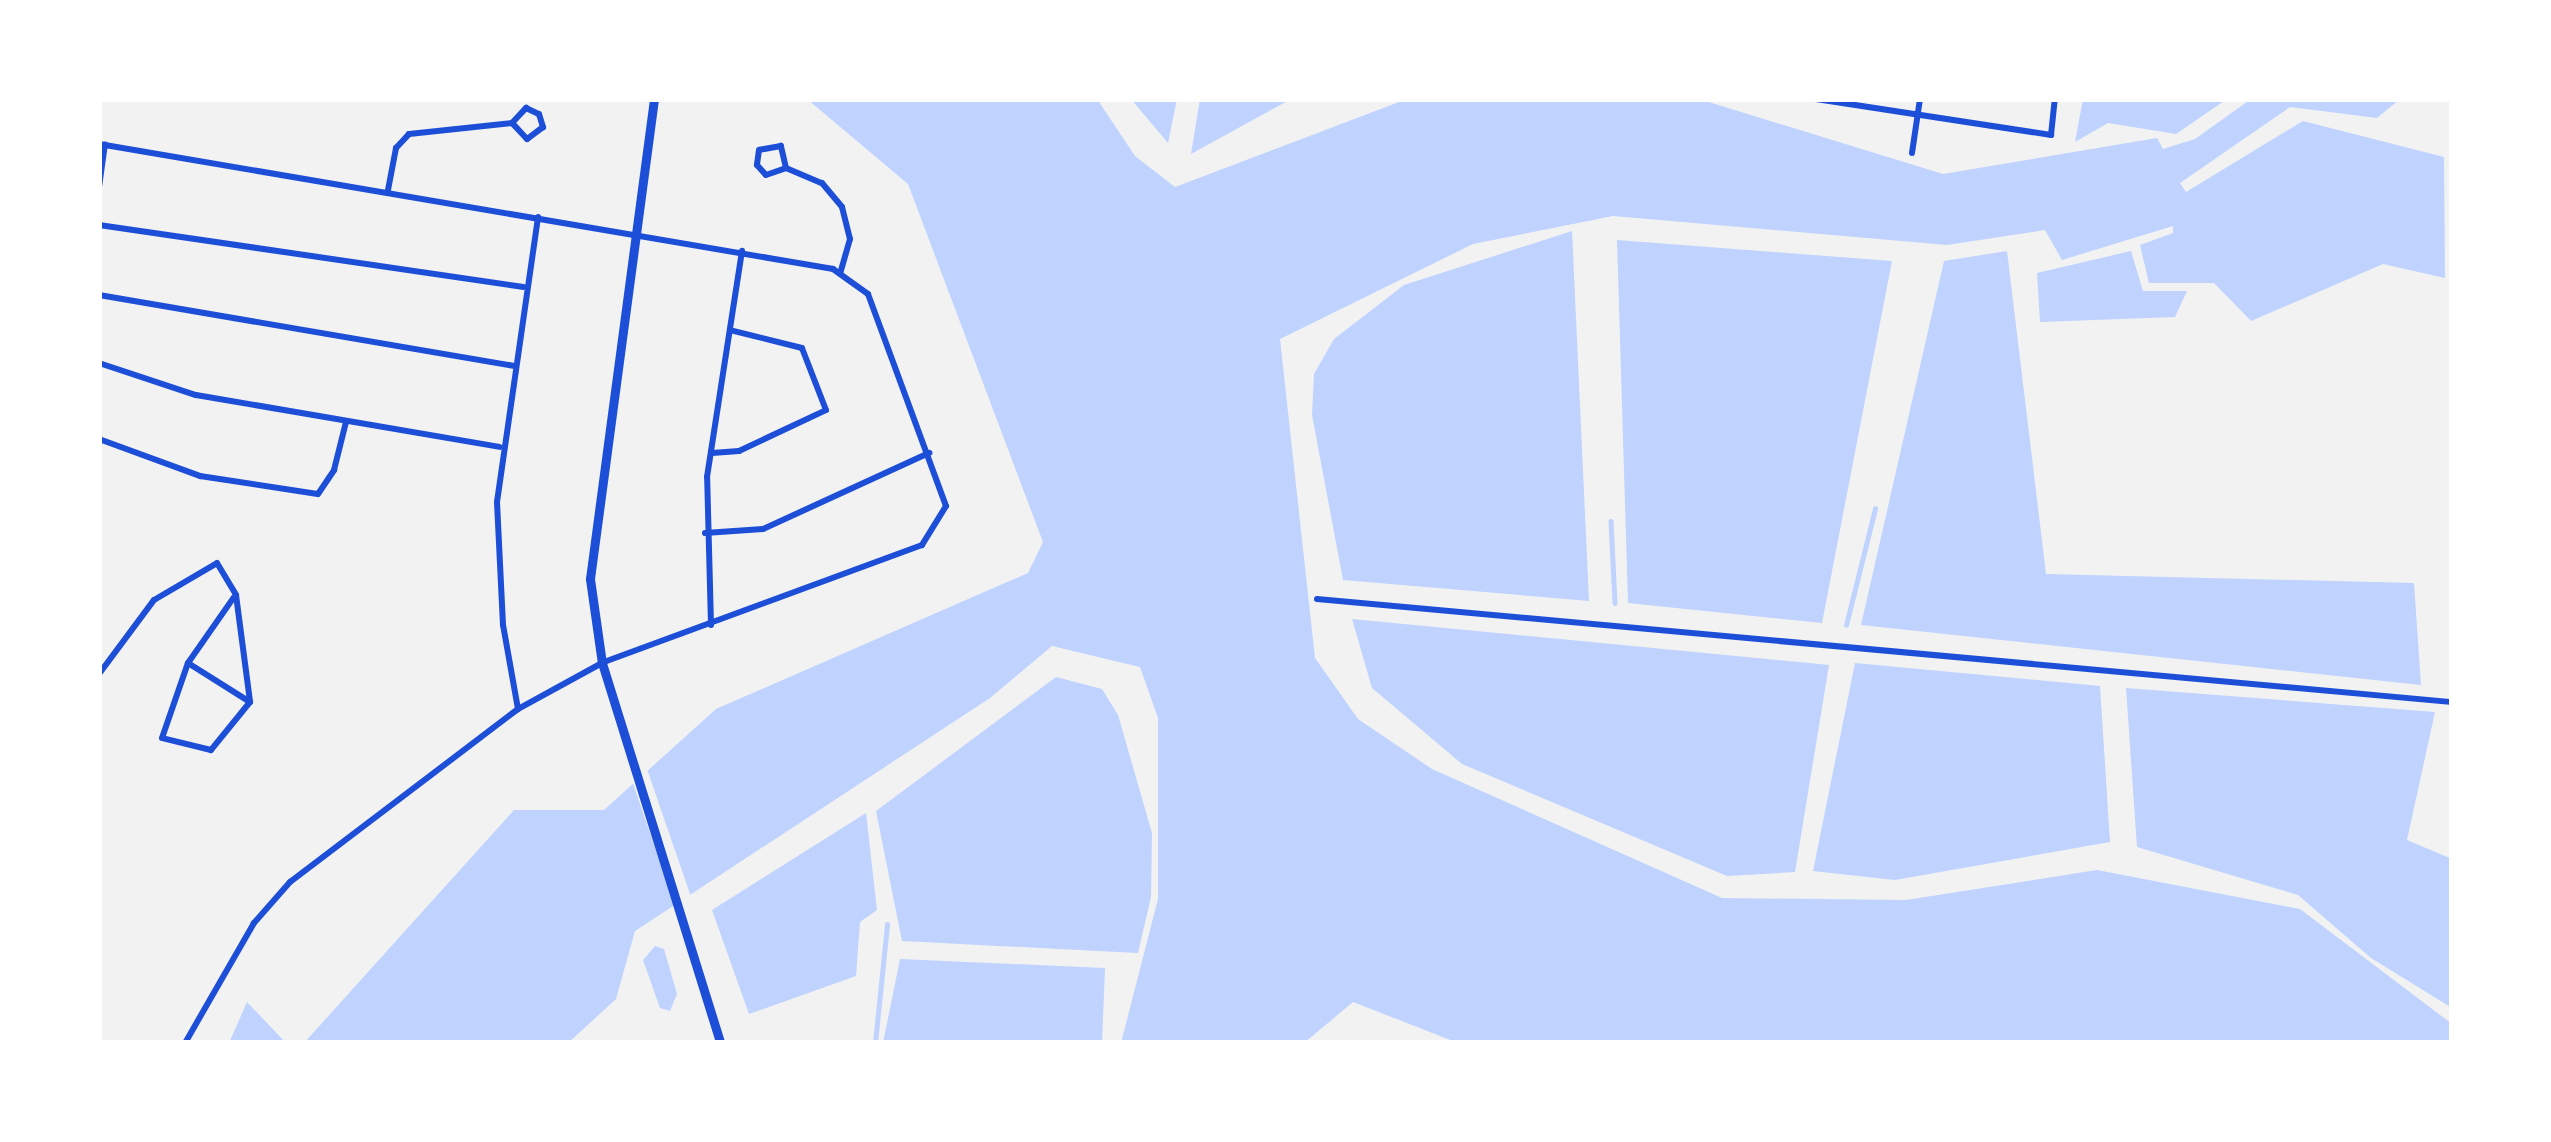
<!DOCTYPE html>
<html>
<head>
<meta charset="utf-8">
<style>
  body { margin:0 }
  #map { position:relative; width:2551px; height:1142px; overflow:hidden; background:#f2f2f2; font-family:Cabin,sans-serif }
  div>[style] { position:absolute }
  .water>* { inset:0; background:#bfd3fe }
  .pier>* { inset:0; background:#f2f2f2; transform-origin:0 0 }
  .stream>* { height:4.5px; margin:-2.25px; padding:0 2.25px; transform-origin:2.25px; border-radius:2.25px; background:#bfd3fe }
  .minor>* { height:6px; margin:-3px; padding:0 3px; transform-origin:3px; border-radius:3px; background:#1d4ed8 }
  .secondary>* { height:9px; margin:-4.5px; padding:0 4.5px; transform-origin:4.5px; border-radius:4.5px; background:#1d4ed8 }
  span { translate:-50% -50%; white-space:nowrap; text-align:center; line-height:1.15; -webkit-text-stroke:10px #fff; paint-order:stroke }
  .frame { position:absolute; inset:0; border:102px solid #fff; pointer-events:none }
</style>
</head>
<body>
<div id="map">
  <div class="water">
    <div style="clip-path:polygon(807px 99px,1097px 99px,1135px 156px,1175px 187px,1407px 99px,1699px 99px,1943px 174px,2157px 138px,2163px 149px,2195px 139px,2251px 99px,2400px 99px,2377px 118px,2290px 107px,2180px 183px,2186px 192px,2303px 121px,2444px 157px,2445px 278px,2383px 264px,2251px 321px,2214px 283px,2149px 283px,2140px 245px,2173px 233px,2173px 226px,2062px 260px,2045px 230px,1947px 245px,1613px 216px,1473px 244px,1280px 339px,1315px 658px,1358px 719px,1432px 769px,1722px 898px,1906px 900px,2097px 870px,2300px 909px,2452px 1024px,2452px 1043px,1458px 1043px,1353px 1002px,1304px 1043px,1121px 1043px,1158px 899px,1158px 718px,1140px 667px,1052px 646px,990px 698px,635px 931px,616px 999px,568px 1043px,304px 1043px,514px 810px,604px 810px,716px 709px,1028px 573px,1043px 542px,908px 184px)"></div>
    <div style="clip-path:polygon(1131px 99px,1177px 99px,1168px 143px)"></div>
    <div style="clip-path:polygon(1200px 99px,1291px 99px,1191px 154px)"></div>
    <div style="clip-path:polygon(2083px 99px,2227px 99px,2176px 134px,2108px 123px,2075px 142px)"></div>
    <div style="clip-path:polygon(1572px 231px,1589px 601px,1343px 580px,1312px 415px,1314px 374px,1334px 339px,1404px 285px)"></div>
    <div style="clip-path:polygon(1617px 240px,1892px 261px,1822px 623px,1628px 603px)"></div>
    <div style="clip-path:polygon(2007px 251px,2046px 574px,2414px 583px,2421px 685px,1861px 625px,1944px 261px)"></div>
    <div style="clip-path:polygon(2131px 251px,2143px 291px,2187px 291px,2175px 317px,2040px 322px,2037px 273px)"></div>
    <div style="clip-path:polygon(1352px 619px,1829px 665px,1795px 872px,1727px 876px,1462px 764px,1372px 688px)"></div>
    <div style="clip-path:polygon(1855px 663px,2100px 686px,2110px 842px,1895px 880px,1813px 871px)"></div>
    <div style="clip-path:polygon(1056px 677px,1102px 689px,1118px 715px,1152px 833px,1151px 897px,1138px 953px,902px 941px,876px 811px)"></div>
    <div style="clip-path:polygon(2126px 688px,2435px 712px,2407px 840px,2452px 859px,2452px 1008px,2371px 958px,2298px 895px,2137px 847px)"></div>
    <div style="clip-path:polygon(866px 813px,877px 910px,860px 922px,856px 976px,749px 1014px,712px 910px)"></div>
    <div style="clip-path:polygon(655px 946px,664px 949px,677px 994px,670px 1011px,660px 1008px,643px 960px)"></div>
    <div style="clip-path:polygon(900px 959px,1105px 968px,1102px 1043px,883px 1043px)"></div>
    <div style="clip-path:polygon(247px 1002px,286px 1043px,229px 1043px)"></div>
  </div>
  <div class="pier">
    <div style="left:647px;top:769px;width:139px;height:18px;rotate:71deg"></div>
  </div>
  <div class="stream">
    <div style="left:1611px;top:521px;width:82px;rotate:87.2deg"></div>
    <div style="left:1846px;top:625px;width:120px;rotate:-76deg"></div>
    <div style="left:875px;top:1043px;width:119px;rotate:-84.2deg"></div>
  </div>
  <div class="minor">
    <div style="left:1816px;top:99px;width:238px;rotate:8.7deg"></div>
    <div style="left:2051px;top:135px;width:36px;rotate:-84deg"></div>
    <div style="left:99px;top:144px;width:745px;rotate:9.66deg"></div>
    <div style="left:833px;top:269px;width:43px;rotate:35.5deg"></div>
    <div style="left:868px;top:294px;width:226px;rotate:69.8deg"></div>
    <div style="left:946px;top:506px;width:46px;rotate:121.6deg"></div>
    <div style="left:922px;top:545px;width:341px;rotate:159.8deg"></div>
    <div style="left:602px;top:663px;width:96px;rotate:151.3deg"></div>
    <div style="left:518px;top:709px;width:286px;rotate:142.8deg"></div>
    <div style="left:290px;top:882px;width:55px;rotate:131.3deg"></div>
    <div style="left:254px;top:923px;width:138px;rotate:119.9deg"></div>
    <div style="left:1912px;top:153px;width:55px;rotate:-81.6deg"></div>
    <div style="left:786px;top:168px;width:23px;rotate:-103deg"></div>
    <div style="left:781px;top:146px;width:22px;rotate:170deg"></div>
    <div style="left:759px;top:150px;width:15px;rotate:98deg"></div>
    <div style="left:757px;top:165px;width:13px;rotate:48deg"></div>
    <div style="left:766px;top:175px;width:21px;rotate:-19deg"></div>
    <div style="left:786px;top:168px;width:39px;rotate:23deg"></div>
    <div style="left:822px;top:183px;width:31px;rotate:50deg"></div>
    <div style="left:842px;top:207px;width:33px;rotate:76deg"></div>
    <div style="left:850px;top:239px;width:36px;rotate:106deg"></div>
    <div style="left:99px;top:187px;width:43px;rotate:-82.1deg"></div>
    <div style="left:388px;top:190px;width:43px;rotate:-79.2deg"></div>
    <div style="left:396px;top:148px;width:19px;rotate:-47deg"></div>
    <div style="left:409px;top:134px;width:104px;rotate:-6.1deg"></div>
    <div style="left:512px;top:123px;width:21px;rotate:-47deg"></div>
    <div style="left:526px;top:108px;width:14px;rotate:25deg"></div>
    <div style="left:539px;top:114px;width:14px;rotate:73deg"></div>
    <div style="left:543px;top:127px;width:20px;rotate:143deg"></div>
    <div style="left:527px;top:139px;width:22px;rotate:-133deg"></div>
    <div style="left:99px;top:225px;width:429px;rotate:8.3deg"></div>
    <div style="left:99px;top:295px;width:420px;rotate:9.7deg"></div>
    <div style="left:99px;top:363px;width:102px;rotate:18.3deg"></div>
    <div style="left:196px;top:395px;width:308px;rotate:9.7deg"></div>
    <div style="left:99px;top:439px;width:108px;rotate:20.1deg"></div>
    <div style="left:200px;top:476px;width:119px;rotate:8.7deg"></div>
    <div style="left:318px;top:494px;width:29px;rotate:-56deg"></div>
    <div style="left:334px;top:470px;width:49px;rotate:-76deg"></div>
    <div style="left:712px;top:453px;width:27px;rotate:-4deg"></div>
    <div style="left:739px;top:451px;width:96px;rotate:-25.2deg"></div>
    <div style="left:826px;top:410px;width:66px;rotate:-111.2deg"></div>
    <div style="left:802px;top:348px;width:74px;rotate:-166deg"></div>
    <div style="left:705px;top:533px;width:58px;rotate:-3.9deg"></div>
    <div style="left:763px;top:529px;width:183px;rotate:-24.6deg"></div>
    <div style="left:1317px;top:599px;width:1140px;rotate:5.19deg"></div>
    <div style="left:711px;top:625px;width:148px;rotate:-91.5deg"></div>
    <div style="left:707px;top:477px;width:229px;rotate:-81.2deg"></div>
    <div style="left:188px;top:663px;width:80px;rotate:-55.1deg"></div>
    <div style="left:99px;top:674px;width:92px;rotate:-53.4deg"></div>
    <div style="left:154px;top:600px;width:73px;rotate:-30.4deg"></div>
    <div style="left:217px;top:563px;width:37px;rotate:59deg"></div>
    <div style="left:236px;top:595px;width:108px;rotate:82.5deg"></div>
    <div style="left:250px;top:702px;width:62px;rotate:129.1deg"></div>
    <div style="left:211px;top:750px;width:50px;rotate:-166.2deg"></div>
    <div style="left:162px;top:738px;width:79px;rotate:-70.9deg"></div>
    <div style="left:188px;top:663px;width:73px;rotate:32.2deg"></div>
    <div style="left:518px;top:709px;width:85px;rotate:-100.1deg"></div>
    <div style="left:503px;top:625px;width:123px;rotate:-92.8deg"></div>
    <div style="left:497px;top:502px;width:288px;rotate:-81.8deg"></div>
  </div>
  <div class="secondary">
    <div style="left:654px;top:99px;width:484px;rotate:97.6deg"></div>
    <div style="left:590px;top:579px;width:85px;rotate:81.9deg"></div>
    <div style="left:602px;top:663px;width:398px;rotate:72.7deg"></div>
  </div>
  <div class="frame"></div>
</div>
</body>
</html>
